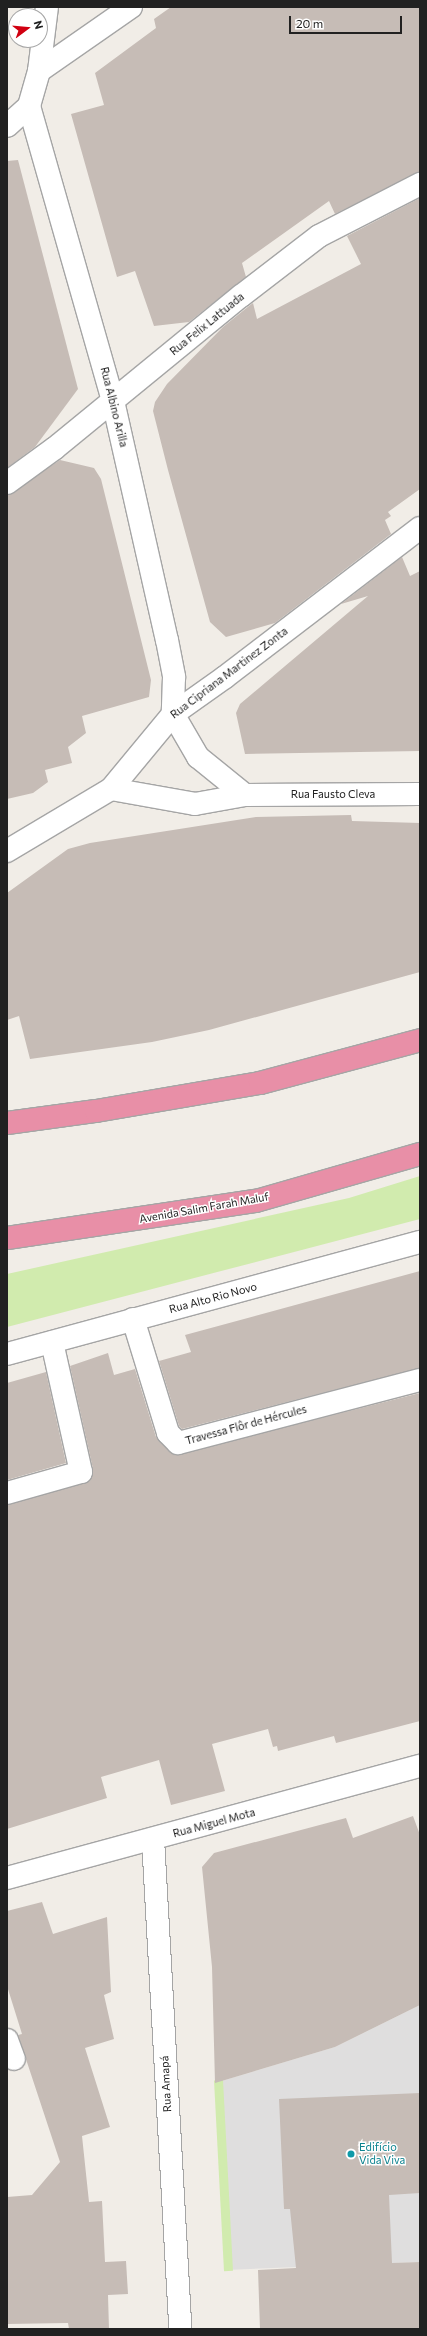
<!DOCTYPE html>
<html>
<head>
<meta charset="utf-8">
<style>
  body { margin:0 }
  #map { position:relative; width:427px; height:2336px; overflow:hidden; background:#f1ede7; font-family:Commissioner,sans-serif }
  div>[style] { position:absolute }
  .residential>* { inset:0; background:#dfdede }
  .grass>* { inset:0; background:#d1ebae; transform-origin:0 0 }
  .building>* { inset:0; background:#c6bcb6 }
  .roads { filter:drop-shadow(1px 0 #a5a5a5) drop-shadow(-1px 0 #a5a5a5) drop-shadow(0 1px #a5a5a5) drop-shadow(0 -1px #a5a5a5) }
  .minor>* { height:22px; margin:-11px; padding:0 11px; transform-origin:11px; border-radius:11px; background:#fff }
  .highway>* { height:22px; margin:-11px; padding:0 11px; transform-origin:11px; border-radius:11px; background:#e88fa7 }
  .dots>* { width:11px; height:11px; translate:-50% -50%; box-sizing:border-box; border:2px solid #fff; border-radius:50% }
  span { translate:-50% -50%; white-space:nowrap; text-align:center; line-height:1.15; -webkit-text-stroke:3px #fff; paint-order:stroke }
  .street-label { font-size:11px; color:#212121 }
  .culture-label { font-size:11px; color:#0d838f }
  .left { translate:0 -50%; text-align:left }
  .frame { position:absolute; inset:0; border:8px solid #212121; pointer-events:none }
  .north { position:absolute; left:8px; top:8px; width:40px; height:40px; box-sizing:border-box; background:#fff; border:1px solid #a6a6a6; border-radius:50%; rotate:74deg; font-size:11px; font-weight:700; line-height:16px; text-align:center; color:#212121 }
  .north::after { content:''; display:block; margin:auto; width:14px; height:18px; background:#d10011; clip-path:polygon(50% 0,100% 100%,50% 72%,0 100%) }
  .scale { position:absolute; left:289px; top:16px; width:113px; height:18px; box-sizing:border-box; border:2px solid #212121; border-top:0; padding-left:5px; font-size:12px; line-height:14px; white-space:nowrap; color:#212121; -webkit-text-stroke:3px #fff; paint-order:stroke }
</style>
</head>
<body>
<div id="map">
  <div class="residential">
    <div style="clip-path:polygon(420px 2005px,420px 2262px,226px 2270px,215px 2083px,335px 2047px)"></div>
  </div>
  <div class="grass">
    <div style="clip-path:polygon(420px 1176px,420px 1219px,7px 1327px,7px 1274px,349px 1198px)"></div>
    <div style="left:223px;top:2080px;width:191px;height:9px;rotate:87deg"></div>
  </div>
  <div class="building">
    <div style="clip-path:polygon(171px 7px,420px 7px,420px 172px,335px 214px,329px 201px,242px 263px,246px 277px,189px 322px,154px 326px,135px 271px,117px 277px,71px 114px,104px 105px,95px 73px,156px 28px,154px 19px)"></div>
    <div style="clip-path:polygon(18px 160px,78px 389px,35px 447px,7px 468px,7px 161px)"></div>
    <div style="clip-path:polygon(420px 198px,420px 489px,388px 512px,391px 516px,385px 520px,391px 534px,275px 623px,226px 637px,210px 622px,168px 470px,153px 411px,155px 402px,167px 384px,223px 327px,249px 306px,253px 303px,257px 319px,361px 264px,347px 236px)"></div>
    <div style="clip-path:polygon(60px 460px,94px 468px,101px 479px,151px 680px,149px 697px,82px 716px,86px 733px,68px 747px,72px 763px,45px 770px,48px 782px,33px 793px,7px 799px,7px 495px)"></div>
    <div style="clip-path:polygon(402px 557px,410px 576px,420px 571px,420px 751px,245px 754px,236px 713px,240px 704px,368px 596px,341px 604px)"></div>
    <div style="clip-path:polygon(351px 815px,352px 821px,420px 823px,420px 972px,209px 1030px,152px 1042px,30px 1059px,19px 1016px,7px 1020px,7px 893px,68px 849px,90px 843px,256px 817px)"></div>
    <div style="clip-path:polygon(420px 1271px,420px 1368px,182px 1429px,179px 1426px,159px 1361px,191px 1352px,185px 1335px)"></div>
    <div style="clip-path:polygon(108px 1353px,114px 1375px,135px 1369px,156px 1437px,175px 1455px,420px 1393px,420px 1721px,336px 1743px,334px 1736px,278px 1751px,277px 1746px,273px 1747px,268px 1729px,212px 1744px,225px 1791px,171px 1805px,159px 1760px,101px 1777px,107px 1798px,7px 1829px,7px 1505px,90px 1481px,93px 1469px,70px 1366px)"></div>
    <div style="clip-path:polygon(46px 1372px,66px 1463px,7px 1480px,7px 1383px)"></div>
    <div style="clip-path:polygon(413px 1816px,420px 1835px,420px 2005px,335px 2047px,215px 2083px,212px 1967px,202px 1867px,214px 1853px,346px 1818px,353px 1838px)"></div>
    <div style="clip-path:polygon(42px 1902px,53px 1934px,107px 1917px,111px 1992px,104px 1995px,114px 2039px,85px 2048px,110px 2127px,82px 2136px,89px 2202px,102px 2201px,105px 2262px,126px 2261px,128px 2294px,108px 2295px,109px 2329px,69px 2329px,68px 2323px,7px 2324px,7px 2197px,32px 2195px,60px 2162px,18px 2035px,22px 2034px,7px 1986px,7px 1911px)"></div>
    <div style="clip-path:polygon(420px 2093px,420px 2193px,389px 2195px,392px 2263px,420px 2262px,420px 2329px,260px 2329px,258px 2270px,296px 2268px,290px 2209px,284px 2209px,279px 2099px)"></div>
  </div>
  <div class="roads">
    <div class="minor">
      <div style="left:39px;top:71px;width:112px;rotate:-34.8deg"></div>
      <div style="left:29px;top:106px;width:307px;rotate:74.1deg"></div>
      <div style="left:113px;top:401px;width:245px;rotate:77.3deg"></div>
      <div style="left:167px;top:640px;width:38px;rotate:79deg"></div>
      <div style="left:174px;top:677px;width:37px;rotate:92deg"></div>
      <div style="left:173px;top:714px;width:50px;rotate:59.8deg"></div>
      <div style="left:198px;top:757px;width:60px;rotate:39deg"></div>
      <div style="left:245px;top:795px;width:175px;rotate:-0.3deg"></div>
      <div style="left:29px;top:106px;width:36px;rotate:-74deg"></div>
      <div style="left:39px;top:71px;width:64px;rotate:-82.9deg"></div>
      <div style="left:7px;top:126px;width:30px;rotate:-42deg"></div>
      <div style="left:7px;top:483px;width:59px;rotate:-36.1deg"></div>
      <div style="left:55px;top:448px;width:240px;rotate:-39.3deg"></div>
      <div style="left:241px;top:296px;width:98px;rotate:-37.6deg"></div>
      <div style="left:319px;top:236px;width:114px;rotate:-27.2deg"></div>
      <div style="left:111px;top:789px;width:85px;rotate:10.1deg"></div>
      <div style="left:195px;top:804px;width:51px;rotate:-10.2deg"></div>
      <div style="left:7px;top:851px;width:121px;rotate:-30.8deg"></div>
      <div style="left:111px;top:789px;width:97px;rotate:-50.4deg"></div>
      <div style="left:173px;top:714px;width:64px;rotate:-35.4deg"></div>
      <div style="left:225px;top:677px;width:245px;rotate:-37.4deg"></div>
      <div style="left:133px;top:1319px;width:119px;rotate:72.9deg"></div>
      <div style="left:168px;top:1433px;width:14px;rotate:45deg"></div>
      <div style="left:178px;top:1443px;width:250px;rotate:-14.6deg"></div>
      <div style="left:7px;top:1354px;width:428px;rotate:-15.2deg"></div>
      <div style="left:7px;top:1493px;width:77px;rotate:-15.8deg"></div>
      <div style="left:81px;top:1472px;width:133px;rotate:-102.6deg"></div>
      <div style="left:153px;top:1839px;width:491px;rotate:86.8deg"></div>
      <div style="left:7px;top:1878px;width:428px;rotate:-15.2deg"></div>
      <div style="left:7px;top:2040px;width:20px;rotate:70deg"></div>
    </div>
    <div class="highway">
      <div style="left:7px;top:1123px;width:90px;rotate:-7.7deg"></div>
      <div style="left:96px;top:1111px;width:166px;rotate:-9.7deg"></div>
      <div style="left:260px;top:1083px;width:166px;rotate:-15deg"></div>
      <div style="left:7px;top:1238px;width:252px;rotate:-8.5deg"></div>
      <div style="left:256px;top:1201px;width:171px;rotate:-16deg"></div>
    </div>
  </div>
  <div class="dots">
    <div style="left:351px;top:2154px;background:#0f9aa8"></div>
  </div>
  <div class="street-label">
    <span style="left:207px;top:324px;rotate:-39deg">Rua Felix Lattuada</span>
    <span style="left:114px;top:407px;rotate:76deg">Rua Albino Arilla</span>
    <span style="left:229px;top:673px;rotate:-37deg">Rua Cipriana Martinez Zonta</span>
    <span style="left:333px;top:794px">Rua Fausto Cleva</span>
    <span style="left:204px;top:1208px;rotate:-10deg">Avenida Salim Farah Maluf</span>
    <span style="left:213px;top:1298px;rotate:-15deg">Rua Alto Rio Novo</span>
    <span style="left:246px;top:1425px;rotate:-15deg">Travessa Flôr de Hércules</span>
    <span style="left:214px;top:1823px;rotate:-15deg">Rua Miguel Mota</span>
    <span style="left:166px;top:2084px;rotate:-93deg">Rua Amapá</span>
  </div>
  <div class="culture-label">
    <span class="left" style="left:359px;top:2154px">Edifício<br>Vida Viva</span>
  </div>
  <div class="frame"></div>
  <div class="north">N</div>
  <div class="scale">20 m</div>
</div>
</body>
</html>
